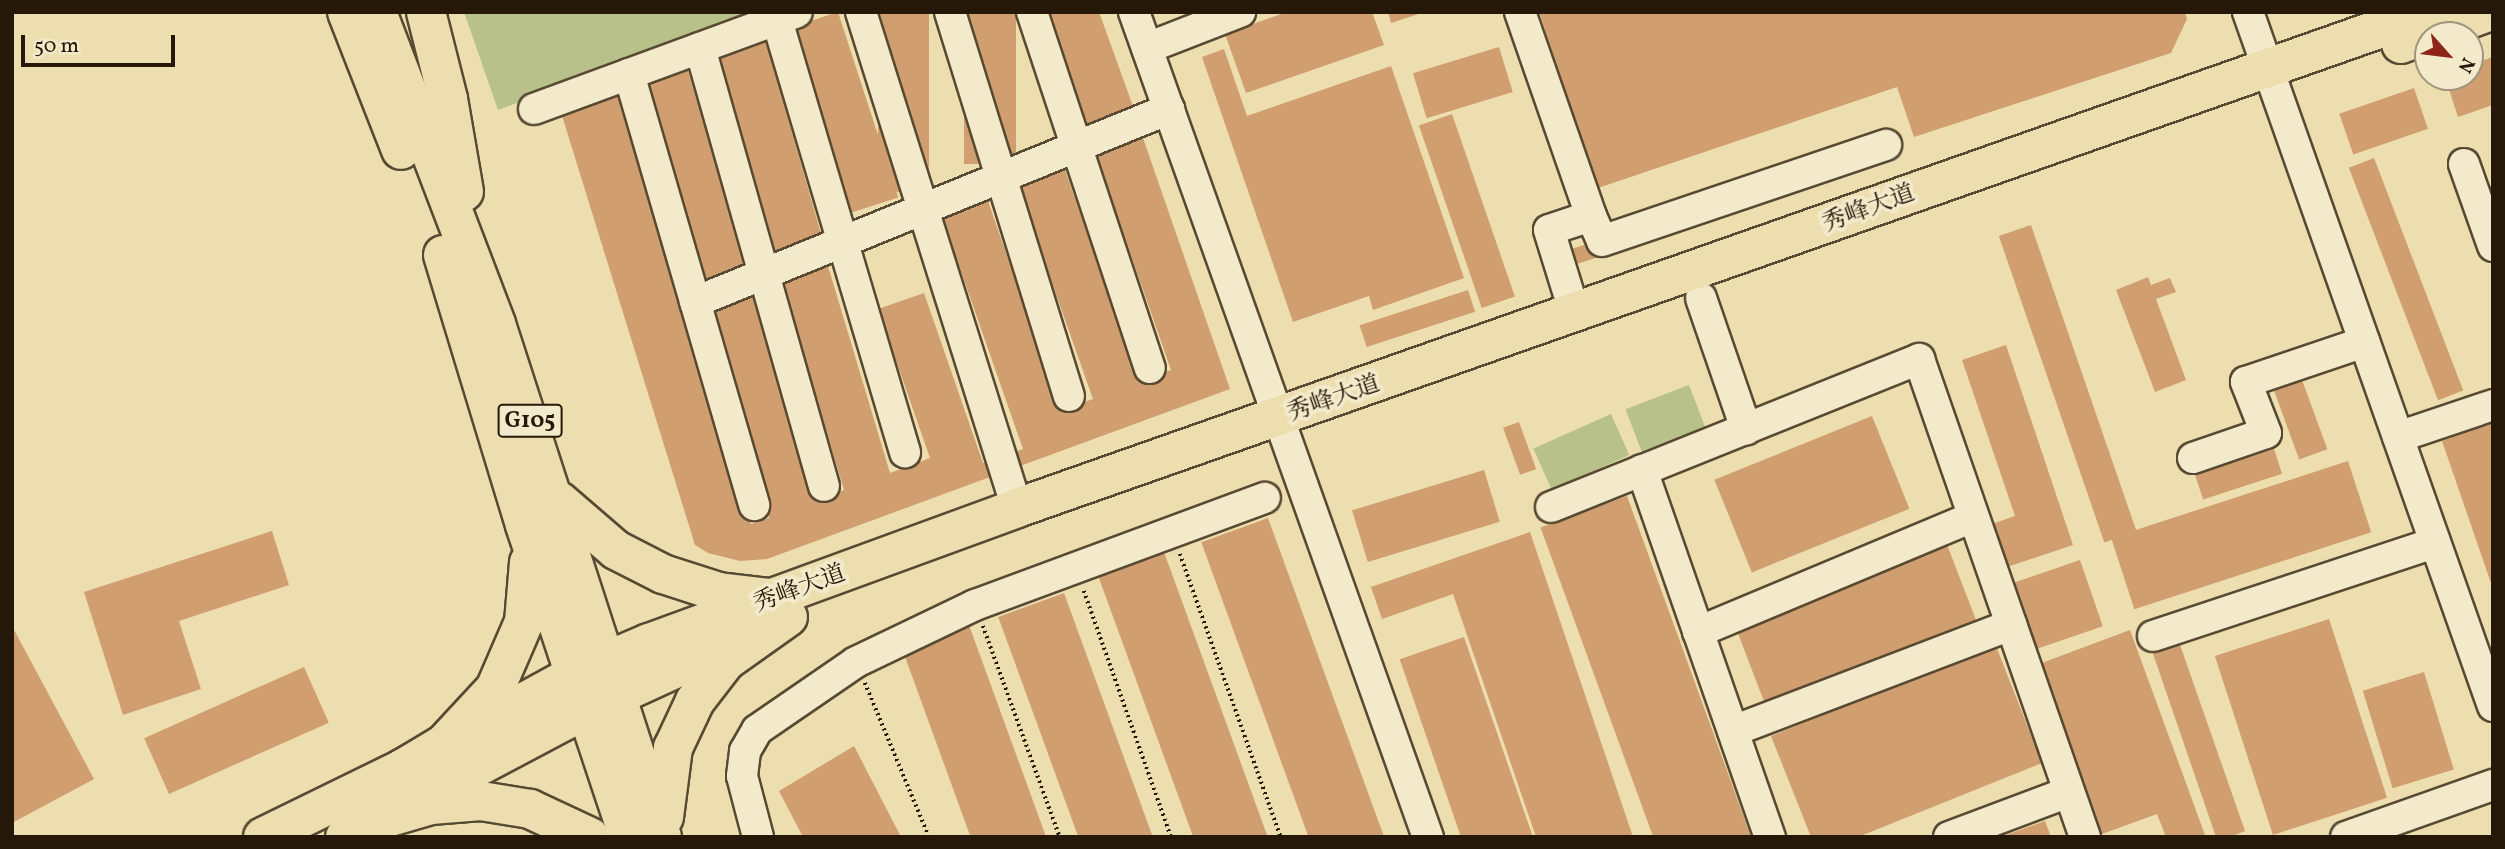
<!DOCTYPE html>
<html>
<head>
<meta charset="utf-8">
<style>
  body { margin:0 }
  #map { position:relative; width:2505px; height:849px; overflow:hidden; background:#ecdeaf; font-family:Vollkorn,"Noto Serif SC",serif }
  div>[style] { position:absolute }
  .green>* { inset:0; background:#b8c18a; transform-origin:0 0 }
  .building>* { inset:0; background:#d19e6f; transform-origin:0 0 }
  .path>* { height:3.5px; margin-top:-1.75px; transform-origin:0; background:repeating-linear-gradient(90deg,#261808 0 2px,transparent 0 5.5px) }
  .roads { filter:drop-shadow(2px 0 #584a32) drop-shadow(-2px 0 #584a32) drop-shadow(0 2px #584a32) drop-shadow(0 -2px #584a32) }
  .minor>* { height:30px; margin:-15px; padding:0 15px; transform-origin:15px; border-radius:15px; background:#f3eacb }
  .major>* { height:38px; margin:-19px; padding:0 19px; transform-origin:19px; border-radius:19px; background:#ecdeaf }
  .highway>* { height:38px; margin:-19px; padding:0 19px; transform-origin:19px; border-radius:19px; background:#ecdeaf }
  span { translate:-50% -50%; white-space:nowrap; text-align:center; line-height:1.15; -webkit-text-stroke:7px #f3eacb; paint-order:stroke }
  .shield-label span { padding:2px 5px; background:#f3eacb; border:2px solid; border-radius:5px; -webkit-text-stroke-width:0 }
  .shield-label { font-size:23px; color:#261808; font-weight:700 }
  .street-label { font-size:24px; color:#261808 }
  .frame { position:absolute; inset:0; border:14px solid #261808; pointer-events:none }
  .north { position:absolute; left:2414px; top:21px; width:70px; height:70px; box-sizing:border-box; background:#f3eacb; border:2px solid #a1967d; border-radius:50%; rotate:118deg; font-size:19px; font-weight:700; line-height:28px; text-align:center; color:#261808 }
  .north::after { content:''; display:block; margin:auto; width:24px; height:32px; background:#8f2418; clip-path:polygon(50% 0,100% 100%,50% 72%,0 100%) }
  .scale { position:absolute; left:21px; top:35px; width:154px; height:32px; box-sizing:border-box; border:4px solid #261808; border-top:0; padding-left:9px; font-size:21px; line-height:24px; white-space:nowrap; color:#261808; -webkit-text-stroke:5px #f3eacb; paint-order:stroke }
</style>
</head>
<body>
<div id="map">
  <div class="green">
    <div style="clip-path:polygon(464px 12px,762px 12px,498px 110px)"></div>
    <div style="left:1689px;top:385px;width:45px;height:68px;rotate:69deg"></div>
    <div style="left:1611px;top:414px;width:45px;height:85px;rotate:66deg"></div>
  </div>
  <div class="building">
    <div style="left:838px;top:12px;width:195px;height:49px;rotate:72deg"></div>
    <div style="left:878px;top:12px;width:51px;height:180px"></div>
    <div style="left:964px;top:12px;width:52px;height:152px"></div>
    <div style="clip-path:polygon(1047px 12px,1099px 12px,1134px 109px,1088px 126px)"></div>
    <div style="clip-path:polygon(1287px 12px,1372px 12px,1384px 45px,1246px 93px,1225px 34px)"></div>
    <div style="clip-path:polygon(1388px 12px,1422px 12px,1422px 13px,1391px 23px)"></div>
    <div style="clip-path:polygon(1539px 12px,2185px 12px,2187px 19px,2171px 53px,1914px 137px,1897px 87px,1598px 188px)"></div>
    <div style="left:765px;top:38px;width:208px;height:49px;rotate:74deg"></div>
    <div style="left:1499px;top:47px;width:47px;height:90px;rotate:73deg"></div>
    <div style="clip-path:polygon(1224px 49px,1247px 116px,1391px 66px,1464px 278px,1373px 310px,1369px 296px,1293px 322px,1202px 57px)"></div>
    <div style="clip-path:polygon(2493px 57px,2493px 105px,2458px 117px,2445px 77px,2470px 77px,2470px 65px)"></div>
    <div style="left:687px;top:68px;width:211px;height:49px;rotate:73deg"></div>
    <div style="clip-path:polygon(616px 88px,751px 524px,769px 518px,710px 306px,757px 293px,815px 501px,844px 490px,781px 281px,828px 266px,890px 473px,930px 458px,878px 309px,924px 293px,983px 463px,1023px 449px,942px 217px,988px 201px,1061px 410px,1093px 399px,1017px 184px,1064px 167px,1139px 382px,1171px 370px,1096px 155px,1143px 138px,1230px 389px,767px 559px,740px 561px,708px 553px,695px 545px,559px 106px)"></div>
    <div style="left:2414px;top:88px;width:43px;height:79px;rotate:71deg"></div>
    <div style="left:1452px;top:114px;width:193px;height:35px;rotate:71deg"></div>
    <div style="left:2374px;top:158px;width:249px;height:27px;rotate:69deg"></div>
    <div style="left:2031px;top:225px;width:324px;height:34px;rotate:71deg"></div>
    <div style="left:1596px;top:241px;width:16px;height:28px;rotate:72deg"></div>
    <div style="clip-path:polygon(2148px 277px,2151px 285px,2170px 278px,2176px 292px,2156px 299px,2186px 380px,2155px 392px,2116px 290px)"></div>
    <div style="left:1468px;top:290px;width:23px;height:114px;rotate:72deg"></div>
    <div style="clip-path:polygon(2006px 345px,2073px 545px,2001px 569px,1986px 526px,2015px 516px,1962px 360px)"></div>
    <div style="left:2301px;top:377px;width:77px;height:30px;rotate:70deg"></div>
    <div style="left:1872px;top:416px;width:100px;height:170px;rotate:68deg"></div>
    <div style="left:1519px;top:422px;width:50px;height:17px;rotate:70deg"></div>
    <div style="clip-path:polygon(2493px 423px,2493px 586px,2492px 586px,2442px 441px)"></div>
    <div style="left:2274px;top:449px;width:26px;height:83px;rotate:72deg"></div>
    <div style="left:2348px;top:461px;width:75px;height:249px;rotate:72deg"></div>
    <div style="left:1484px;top:470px;width:54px;height:138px;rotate:73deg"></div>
    <div style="left:1627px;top:496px;width:363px;height:92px;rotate:70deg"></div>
    <div style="left:1268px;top:518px;width:339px;height:71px;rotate:70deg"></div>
    <div style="clip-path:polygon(272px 531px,289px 585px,179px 621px,201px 689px,123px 715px,84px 592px)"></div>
    <div style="clip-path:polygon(1530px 532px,1633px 837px,1536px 837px,1453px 594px,1382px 619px,1371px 587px)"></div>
    <div style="left:1946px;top:542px;width:85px;height:227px;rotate:69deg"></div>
    <div style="left:1164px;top:552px;width:303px;height:70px;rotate:70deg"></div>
    <div style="left:2080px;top:560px;width:70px;height:74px;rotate:71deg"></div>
    <div style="left:1064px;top:593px;width:259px;height:70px;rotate:70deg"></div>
    <div style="left:2329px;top:619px;width:188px;height:120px;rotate:72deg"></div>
    <div style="left:969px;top:625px;width:225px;height:71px;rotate:70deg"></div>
    <div style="clip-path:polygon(12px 626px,94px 779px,12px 823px)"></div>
    <div style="clip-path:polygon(2130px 630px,2205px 835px,2200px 837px,2166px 837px,2157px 814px,2102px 834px,2039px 664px)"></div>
    <div style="left:1464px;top:637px;width:211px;height:68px;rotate:71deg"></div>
    <div style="clip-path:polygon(2178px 639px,2245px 831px,2230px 837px,2216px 837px,2151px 648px)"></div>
    <div style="clip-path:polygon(1996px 646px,2042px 763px,1858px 837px,1811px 837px,1771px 736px)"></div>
    <div style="left:304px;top:667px;width:61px;height:175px;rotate:66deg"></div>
    <div style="left:2424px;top:672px;width:102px;height:64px;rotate:73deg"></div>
    <div style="clip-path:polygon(854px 746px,901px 837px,803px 837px,779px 791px)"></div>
    <div style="clip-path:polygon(2045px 821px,2051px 837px,2003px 837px,2003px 836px)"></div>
  </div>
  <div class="path">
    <div style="left:1180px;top:554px;width:300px;rotate:70.4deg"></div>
    <div style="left:1084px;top:591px;width:261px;rotate:70.5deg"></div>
    <div style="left:983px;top:626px;width:225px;rotate:70deg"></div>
    <div style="left:865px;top:683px;width:167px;rotate:67.4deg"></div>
  </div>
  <div class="roads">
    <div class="minor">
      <div style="left:861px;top:12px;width:520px;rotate:72.54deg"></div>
      <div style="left:950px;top:12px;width:402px;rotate:72.8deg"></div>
      <div style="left:1032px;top:12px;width:375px;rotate:71.7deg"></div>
      <div style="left:1134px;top:12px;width:876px;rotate:70.39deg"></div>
      <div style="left:1520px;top:12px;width:216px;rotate:70.8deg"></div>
      <div style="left:1591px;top:216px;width:44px;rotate:161.6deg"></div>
      <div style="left:1549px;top:230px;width:88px;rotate:72.8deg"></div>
      <div style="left:2248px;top:12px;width:736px;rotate:70.56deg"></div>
      <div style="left:777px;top:20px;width:451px;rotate:73.5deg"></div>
      <div style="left:700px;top:48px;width:455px;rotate:74.2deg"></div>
      <div style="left:1147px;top:48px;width:100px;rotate:-21.2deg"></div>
      <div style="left:629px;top:74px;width:449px;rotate:73.8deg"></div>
      <div style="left:534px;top:109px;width:280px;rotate:-20.2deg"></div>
      <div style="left:2464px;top:164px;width:87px;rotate:70.5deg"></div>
      <div style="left:1591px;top:216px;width:27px;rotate:66deg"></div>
      <div style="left:1602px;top:241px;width:300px;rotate:-18.7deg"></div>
      <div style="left:1701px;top:298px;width:139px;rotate:71deg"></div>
      <div style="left:695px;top:302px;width:512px;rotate:-22.15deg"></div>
      <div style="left:2398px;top:437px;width:100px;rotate:-18.6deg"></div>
      <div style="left:2193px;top:458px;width:77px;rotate:-18.9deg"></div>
      <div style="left:2266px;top:433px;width:55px;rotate:-111.4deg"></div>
      <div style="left:2246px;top:382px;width:125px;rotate:-18.7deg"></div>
      <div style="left:1642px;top:470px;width:389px;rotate:70.8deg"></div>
      <div style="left:1551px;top:507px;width:397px;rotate:-21.9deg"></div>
      <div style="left:1919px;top:359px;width:506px;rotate:70.85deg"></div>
      <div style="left:1698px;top:632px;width:298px;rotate:-22.7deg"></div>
      <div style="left:2153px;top:636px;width:297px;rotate:-18.3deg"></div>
      <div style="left:1733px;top:731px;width:298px;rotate:-20.9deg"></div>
      <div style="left:758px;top:837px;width:63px;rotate:-104.7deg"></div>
      <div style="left:742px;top:776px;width:25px;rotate:-83deg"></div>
      <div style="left:745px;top:751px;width:24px;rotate:-60deg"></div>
      <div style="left:757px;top:730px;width:120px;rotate:-34.5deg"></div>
      <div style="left:856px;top:662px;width:132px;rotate:-25.6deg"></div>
      <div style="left:975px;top:605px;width:309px;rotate:-20.3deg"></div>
      <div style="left:1949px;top:837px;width:128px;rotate:-20.6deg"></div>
      <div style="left:2346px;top:837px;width:156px;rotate:-19.5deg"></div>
    </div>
    <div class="major">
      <div style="left:2401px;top:44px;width:93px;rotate:-20.2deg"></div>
      <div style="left:263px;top:837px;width:155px;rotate:-26.1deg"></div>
      <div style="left:402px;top:769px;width:196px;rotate:-28.7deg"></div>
      <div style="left:574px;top:675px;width:82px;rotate:-23.1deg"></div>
      <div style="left:649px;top:643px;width:392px;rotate:-20.1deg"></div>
      <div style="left:1017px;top:508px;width:1495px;rotate:-19.38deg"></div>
      <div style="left:345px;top:837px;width:272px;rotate:-27.9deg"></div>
      <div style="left:585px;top:710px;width:185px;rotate:-24.6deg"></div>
    </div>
    <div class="highway">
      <div style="left:347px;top:12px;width:148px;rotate:68.6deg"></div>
      <div style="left:377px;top:12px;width:334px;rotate:69.1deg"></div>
      <div style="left:496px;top:324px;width:539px;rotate:72.07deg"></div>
      <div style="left:426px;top:12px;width:90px;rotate:75.8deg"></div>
      <div style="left:448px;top:99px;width:94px;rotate:80.2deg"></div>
      <div style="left:443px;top:255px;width:282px;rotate:73.1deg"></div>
      <div style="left:525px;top:525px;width:329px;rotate:71.6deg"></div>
      <div style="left:559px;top:501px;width:75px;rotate:40.7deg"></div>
      <div style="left:616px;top:550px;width:53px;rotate:27.1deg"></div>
      <div style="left:663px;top:574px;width:59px;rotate:17.8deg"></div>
      <div style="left:719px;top:592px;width:58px;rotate:6.9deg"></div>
      <div style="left:402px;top:769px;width:49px;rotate:-30.8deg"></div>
      <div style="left:444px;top:744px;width:75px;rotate:-47.2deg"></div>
      <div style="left:495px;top:689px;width:73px;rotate:-66.6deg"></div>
      <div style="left:524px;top:622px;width:60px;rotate:-85.2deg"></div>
      <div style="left:664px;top:817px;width:70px;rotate:-82.6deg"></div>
      <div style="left:673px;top:748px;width:52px;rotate:-64.9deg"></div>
      <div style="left:695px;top:701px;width:51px;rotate:-52.2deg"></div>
      <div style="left:726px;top:661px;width:76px;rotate:-35.4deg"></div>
      <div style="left:383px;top:819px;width:50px;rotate:-16.3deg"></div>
      <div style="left:431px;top:805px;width:50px;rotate:-4.6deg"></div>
      <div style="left:481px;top:801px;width:50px;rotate:9.3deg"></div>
      <div style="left:530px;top:809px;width:66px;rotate:25deg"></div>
    </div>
  </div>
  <div class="shield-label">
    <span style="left:530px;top:421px">G105</span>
  </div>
  <div class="street-label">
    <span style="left:1869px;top:210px;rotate:-20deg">秀峰大道</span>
    <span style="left:1334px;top:400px;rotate:-19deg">秀峰大道</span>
    <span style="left:800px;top:590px;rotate:-20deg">秀峰大道</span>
  </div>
  <div class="frame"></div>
  <div class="north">N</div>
  <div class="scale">50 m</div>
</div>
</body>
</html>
